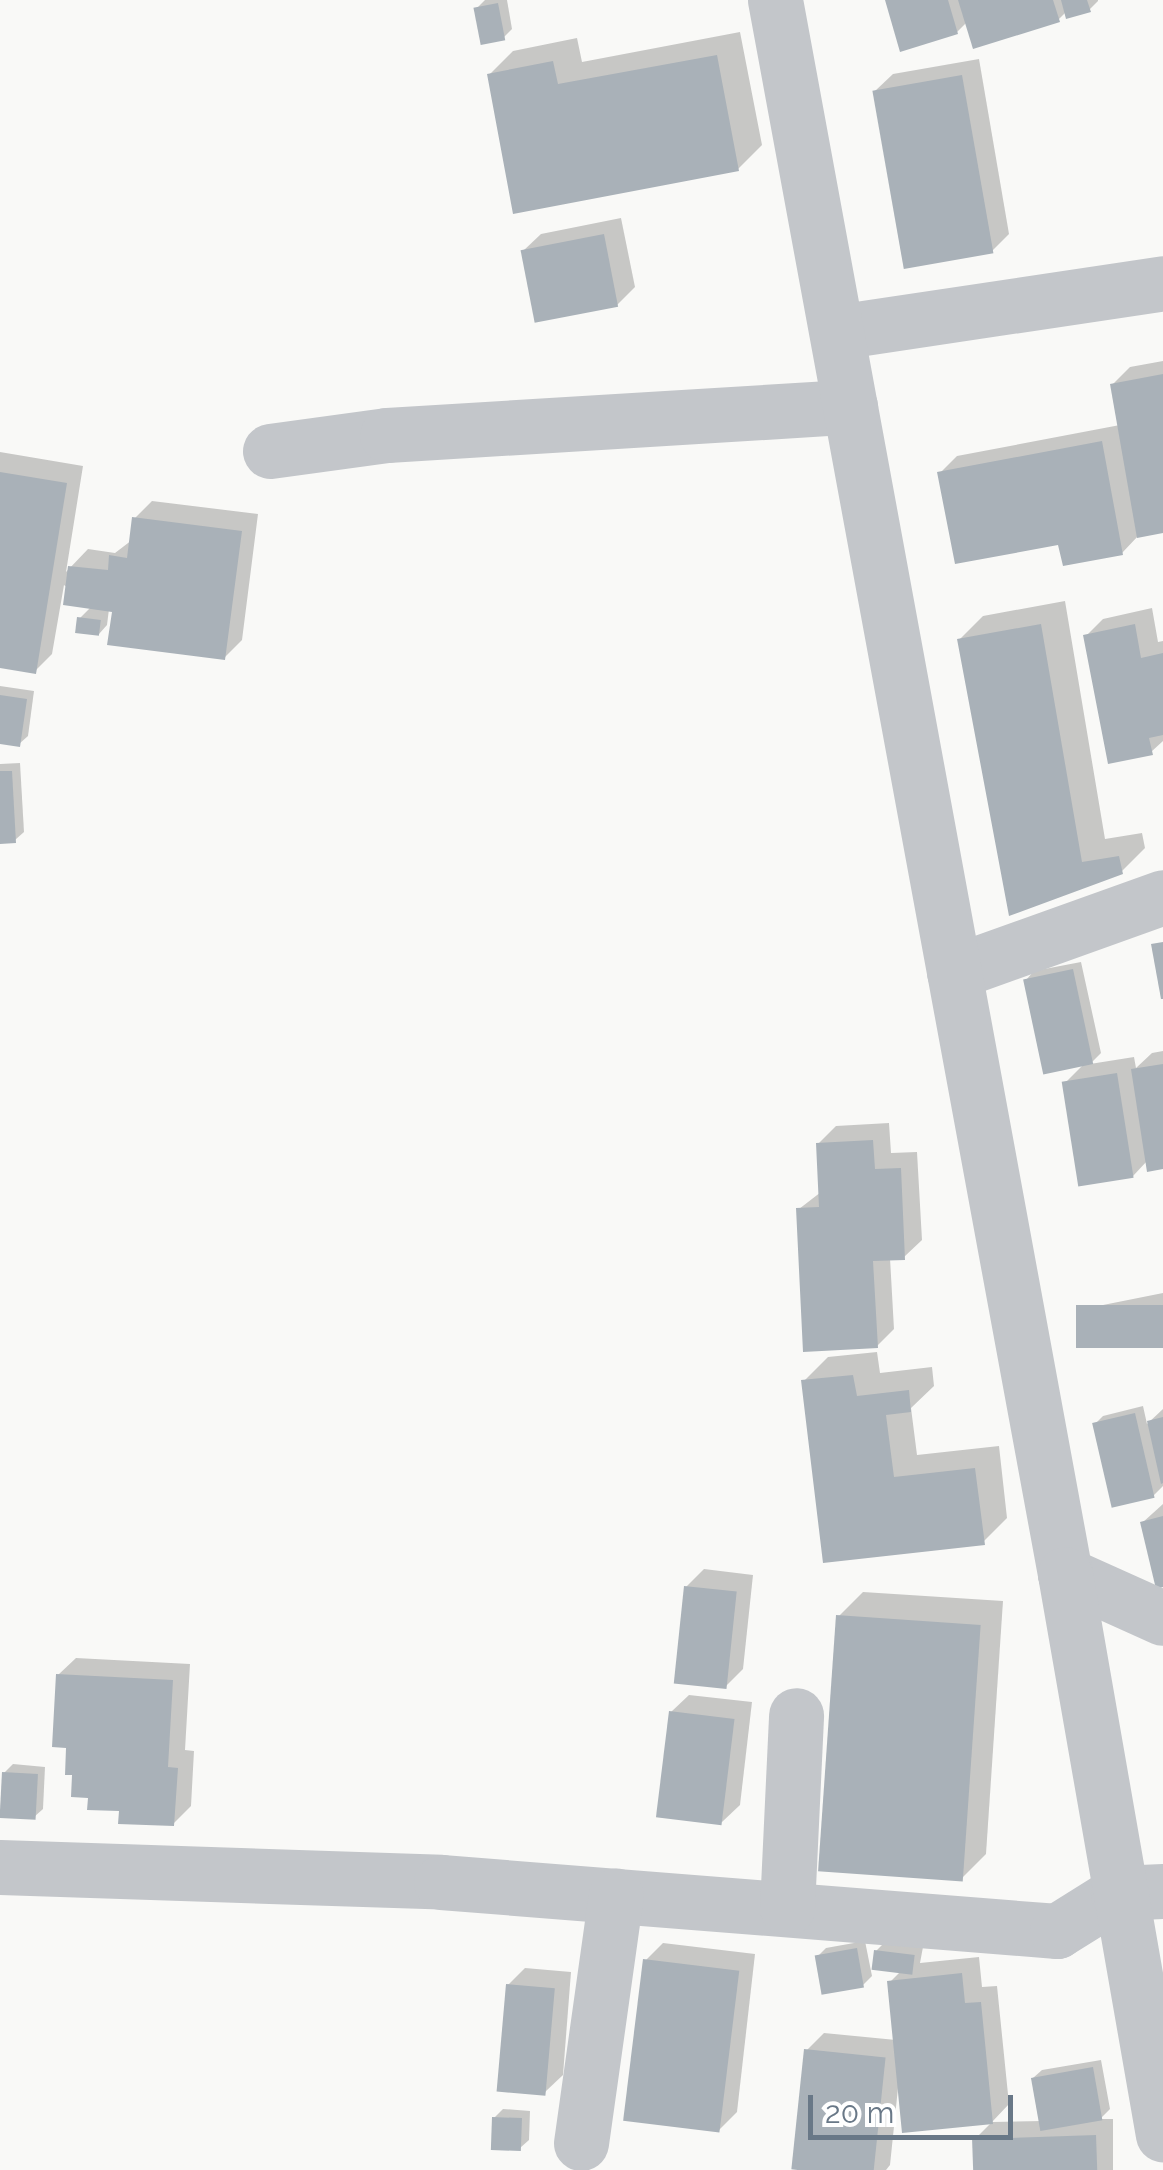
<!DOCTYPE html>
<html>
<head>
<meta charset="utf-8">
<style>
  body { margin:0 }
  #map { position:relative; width:1163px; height:2170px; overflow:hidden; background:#f9f9f7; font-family:Raleway,sans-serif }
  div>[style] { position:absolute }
  .shadow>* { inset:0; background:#0003 }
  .building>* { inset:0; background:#a9b1b8; transform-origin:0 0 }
  .minor>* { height:55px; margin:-27.5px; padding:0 27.5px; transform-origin:27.5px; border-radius:27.5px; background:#c3c6ca }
  .tertiary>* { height:55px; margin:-27.5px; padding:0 27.5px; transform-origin:27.5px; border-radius:27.5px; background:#c3c6ca }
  span { translate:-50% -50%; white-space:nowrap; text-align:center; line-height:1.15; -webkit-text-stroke:10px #fff; paint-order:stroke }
  .scale { position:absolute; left:808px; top:2095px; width:205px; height:45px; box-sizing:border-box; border:5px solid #697887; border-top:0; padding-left:12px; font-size:30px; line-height:35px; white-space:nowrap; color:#697887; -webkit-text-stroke:8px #fff; paint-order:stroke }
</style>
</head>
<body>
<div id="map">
  <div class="shadow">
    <div style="clip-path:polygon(485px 0,507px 0,512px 29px,504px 37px,476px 9px)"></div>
    <div style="clip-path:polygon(887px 0,1098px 0,1098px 1px,1090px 9px,1066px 12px,1058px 20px,967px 22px,957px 32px)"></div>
    <div style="clip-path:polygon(740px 32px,762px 145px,738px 169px,489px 75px,513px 51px,577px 38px,582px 62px)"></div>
    <div style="clip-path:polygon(979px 59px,1009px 234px,992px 251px,875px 91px,893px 74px)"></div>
    <div style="clip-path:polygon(621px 218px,635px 287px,617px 305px,523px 251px,541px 234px)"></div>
    <div style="clip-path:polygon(1163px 361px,1163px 531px,1139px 535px,1122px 553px,1060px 542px,940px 473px,957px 456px,1120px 425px,1112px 385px,1130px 367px)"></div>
    <div style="clip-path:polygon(0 452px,83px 466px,66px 572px,88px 549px,115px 553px,132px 540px,135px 518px,152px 501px,258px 514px,242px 640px,224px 658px,109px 609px,107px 625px,99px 634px,80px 618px,91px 607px,64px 585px,52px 654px,35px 671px,0 665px)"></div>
    <div style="clip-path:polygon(1065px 601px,1105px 839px,1142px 833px,1145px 848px,1121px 872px,1010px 913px,959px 640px,983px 616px)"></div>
    <div style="clip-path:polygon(1152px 608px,1158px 642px,1163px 641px,1163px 741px,1151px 752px,1086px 636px,1103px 619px)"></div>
    <div style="clip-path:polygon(0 686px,34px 691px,28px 736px,19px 744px,0 742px)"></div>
    <div style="clip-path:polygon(20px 763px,24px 832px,15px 840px,0 841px,0 764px)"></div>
    <div style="clip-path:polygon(1081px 962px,1101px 1053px,1090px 1064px,1134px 1057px,1136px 1068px,1152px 1053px,1163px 1051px,1163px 1166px,1148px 1160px,1133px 1176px,1065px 1083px,1084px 1064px,1026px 980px,1034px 971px)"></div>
    <div style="clip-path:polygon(889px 1123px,891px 1153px,917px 1152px,922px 1240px,904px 1257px,890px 1258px,894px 1329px,877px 1346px,799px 1209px,821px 1192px,818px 1144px,836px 1126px)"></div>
    <div style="clip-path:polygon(1163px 1293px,1163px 1345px,1080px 1323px,1098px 1306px)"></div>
    <div style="clip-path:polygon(877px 1352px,880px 1373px,932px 1367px,934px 1386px,911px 1408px,917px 1455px,999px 1446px,1007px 1518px,983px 1542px,825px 1561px,804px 1381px,828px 1357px)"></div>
    <div style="clip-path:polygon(1143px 1406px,1147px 1424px,1163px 1409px,1163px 1486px,1153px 1496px,1095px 1424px,1103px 1416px)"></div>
    <div style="clip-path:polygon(1163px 1504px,1163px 1585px,1142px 1523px)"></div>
    <div style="clip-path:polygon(704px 1569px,753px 1575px,743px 1669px,726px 1686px,686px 1587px)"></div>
    <div style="clip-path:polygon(863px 1592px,1003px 1601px,986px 1854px,962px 1878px,839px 1616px)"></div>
    <div style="clip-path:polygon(76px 1658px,190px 1664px,185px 1750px,194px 1751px,191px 1806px,173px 1824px,91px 1795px,74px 1773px,58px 1675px)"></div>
    <div style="clip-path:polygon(689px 1695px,752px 1702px,740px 1805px,722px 1822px,671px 1712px)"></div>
    <div style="clip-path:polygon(13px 1764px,45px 1767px,43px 1809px,34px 1817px,4px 1773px)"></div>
    <div style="clip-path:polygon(865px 1941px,872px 1976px,863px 1985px,817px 1957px,826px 1948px)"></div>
    <div style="clip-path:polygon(885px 1942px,923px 1947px,920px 1963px,979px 1957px,982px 1987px,997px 1986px,1009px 2104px,992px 2122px,898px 2088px,890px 2165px,886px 2170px,797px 2170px,807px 2050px,824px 2033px,896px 2040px,890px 1982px,901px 1971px,876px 1951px)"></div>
    <div style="clip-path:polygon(663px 1943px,755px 1954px,737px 2112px,719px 2130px,645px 1961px)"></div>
    <div style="clip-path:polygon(525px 1968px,571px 1972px,563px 2075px,545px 2092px,508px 1985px)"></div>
    <div style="clip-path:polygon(1101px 2060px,1110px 2109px,1100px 2119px,1113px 2119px,1113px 2170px,975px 2170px,974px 2140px,992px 2122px,1041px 2121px,1033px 2078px,1042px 2070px)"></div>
    <div style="clip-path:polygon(503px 2109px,530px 2111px,529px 2140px,520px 2148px,494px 2118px)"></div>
  </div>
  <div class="building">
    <div style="clip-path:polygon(885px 0,948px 0,958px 34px,900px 52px)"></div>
    <div style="clip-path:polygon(958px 0,1053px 0,1060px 22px,973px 49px)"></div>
    <div style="clip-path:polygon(1061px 0,1087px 0,1091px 12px,1066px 19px)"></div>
    <div style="left:498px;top:3px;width:38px;height:25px;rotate:79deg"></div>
    <div style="clip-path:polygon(717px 55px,739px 171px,513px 214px,487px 74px,553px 61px,558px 84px)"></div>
    <div style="left:962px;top:75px;width:181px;height:91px;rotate:80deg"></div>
    <div style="left:604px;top:234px;width:74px;height:85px;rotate:79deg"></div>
    <div style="clip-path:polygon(1163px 374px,1163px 533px,1137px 538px,1110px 384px)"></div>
    <div style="clip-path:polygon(1102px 441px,1123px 555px,1063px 566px,1058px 545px,955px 564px,937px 472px)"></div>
    <div style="clip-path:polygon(0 472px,67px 483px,36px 674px,0 668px)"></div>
    <div style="clip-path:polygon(132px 517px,242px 531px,225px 660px,107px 645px,112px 612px,63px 605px,68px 566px,108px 570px,109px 555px,127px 558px)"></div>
    <div style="left:77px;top:617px;width:24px;height:16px;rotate:7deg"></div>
    <div style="clip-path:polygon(1041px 624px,1082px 862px,1119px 856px,1123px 874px,1009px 916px,957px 639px)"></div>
    <div style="clip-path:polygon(1135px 624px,1141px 658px,1163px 653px,1163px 735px,1149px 738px,1153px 755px,1108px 764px,1083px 635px)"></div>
    <div style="clip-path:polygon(0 695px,27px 699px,20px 747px,0 744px)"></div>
    <div style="clip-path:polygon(0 771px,12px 771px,16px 843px,0 844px)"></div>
    <div style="clip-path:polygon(1163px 942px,1163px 999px,1161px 999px,1151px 944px)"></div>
    <div style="left:1073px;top:969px;width:97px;height:51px;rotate:78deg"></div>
    <div style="clip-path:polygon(1163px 1064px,1163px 1169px,1147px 1172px,1131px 1069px)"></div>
    <div style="left:1117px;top:1073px;width:106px;height:56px;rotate:81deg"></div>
    <div style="clip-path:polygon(873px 1140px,875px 1169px,901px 1168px,905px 1260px,873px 1261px,878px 1348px,803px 1352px,796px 1208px,819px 1207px,816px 1143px)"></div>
    <div style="left:1163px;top:1305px;width:43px;height:87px;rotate:90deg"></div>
    <div style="clip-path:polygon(853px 1375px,857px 1396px,909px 1390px,911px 1412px,886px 1415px,894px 1477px,975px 1468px,985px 1545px,823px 1563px,801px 1380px)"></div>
    <div style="left:1135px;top:1413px;width:87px;height:44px;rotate:77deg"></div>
    <div style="clip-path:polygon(1163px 1417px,1163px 1483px,1161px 1484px,1147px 1421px)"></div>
    <div style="clip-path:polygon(1163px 1516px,1163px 1587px,1156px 1589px,1140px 1522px)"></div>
    <div style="left:684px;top:1586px;width:53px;height:98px;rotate:6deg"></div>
    <div style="left:836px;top:1615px;width:145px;height:257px;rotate:4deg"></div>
    <div style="clip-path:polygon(56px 1674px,173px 1680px,168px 1767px,178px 1768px,174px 1826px,118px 1824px,119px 1811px,87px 1810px,88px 1798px,71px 1797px,72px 1775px,65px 1775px,66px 1748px,52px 1747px)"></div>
    <div style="left:669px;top:1711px;width:66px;height:107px;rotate:7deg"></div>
    <div style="left:2px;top:1772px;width:36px;height:46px;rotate:3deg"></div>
    <div style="left:857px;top:1948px;width:40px;height:43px;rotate:80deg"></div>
    <div style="left:874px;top:1950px;width:41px;height:20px;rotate:7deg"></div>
    <div style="left:643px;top:1959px;width:97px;height:163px;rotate:7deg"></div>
    <div style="clip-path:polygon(962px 1973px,965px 2003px,981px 2002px,993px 2124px,902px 2133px,887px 1981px)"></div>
    <div style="left:506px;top:1984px;width:49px;height:108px;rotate:5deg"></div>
    <div style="left:804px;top:2049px;width:82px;height:121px;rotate:6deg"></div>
    <div style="left:1093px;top:2067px;width:54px;height:63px;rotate:80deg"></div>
    <div style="left:492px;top:2117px;width:30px;height:33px;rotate:2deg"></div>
    <div style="left:1096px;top:2135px;width:35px;height:124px;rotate:88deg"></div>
  </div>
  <div class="minor">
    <div style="left:837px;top:332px;width:330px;rotate:-8.5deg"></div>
    <div style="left:270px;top:451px;width:118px;rotate:-7.8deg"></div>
    <div style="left:387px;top:435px;width:464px;rotate:-3.5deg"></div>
    <div style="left:954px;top:972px;width:222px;rotate:-19.7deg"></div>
    <div style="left:1065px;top:1574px;width:107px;rotate:24.2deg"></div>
    <div style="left:0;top:1867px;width:441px;rotate:1.9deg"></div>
    <div style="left:441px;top:1882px;width:618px;rotate:4.55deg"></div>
    <div style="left:1057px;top:1931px;width:72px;rotate:-31.9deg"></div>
    <div style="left:1118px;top:1893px;width:45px;rotate:-2.5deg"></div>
    <div style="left:787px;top:1908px;width:193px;rotate:-87.3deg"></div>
    <div style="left:581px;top:2143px;width:250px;rotate:-82deg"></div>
  </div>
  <div class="tertiary">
    <div style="left:775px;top:0;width:1600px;rotate:79.56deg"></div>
    <div style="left:1065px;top:1574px;width:569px;rotate:80.09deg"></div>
  </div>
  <div class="scale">20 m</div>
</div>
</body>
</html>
